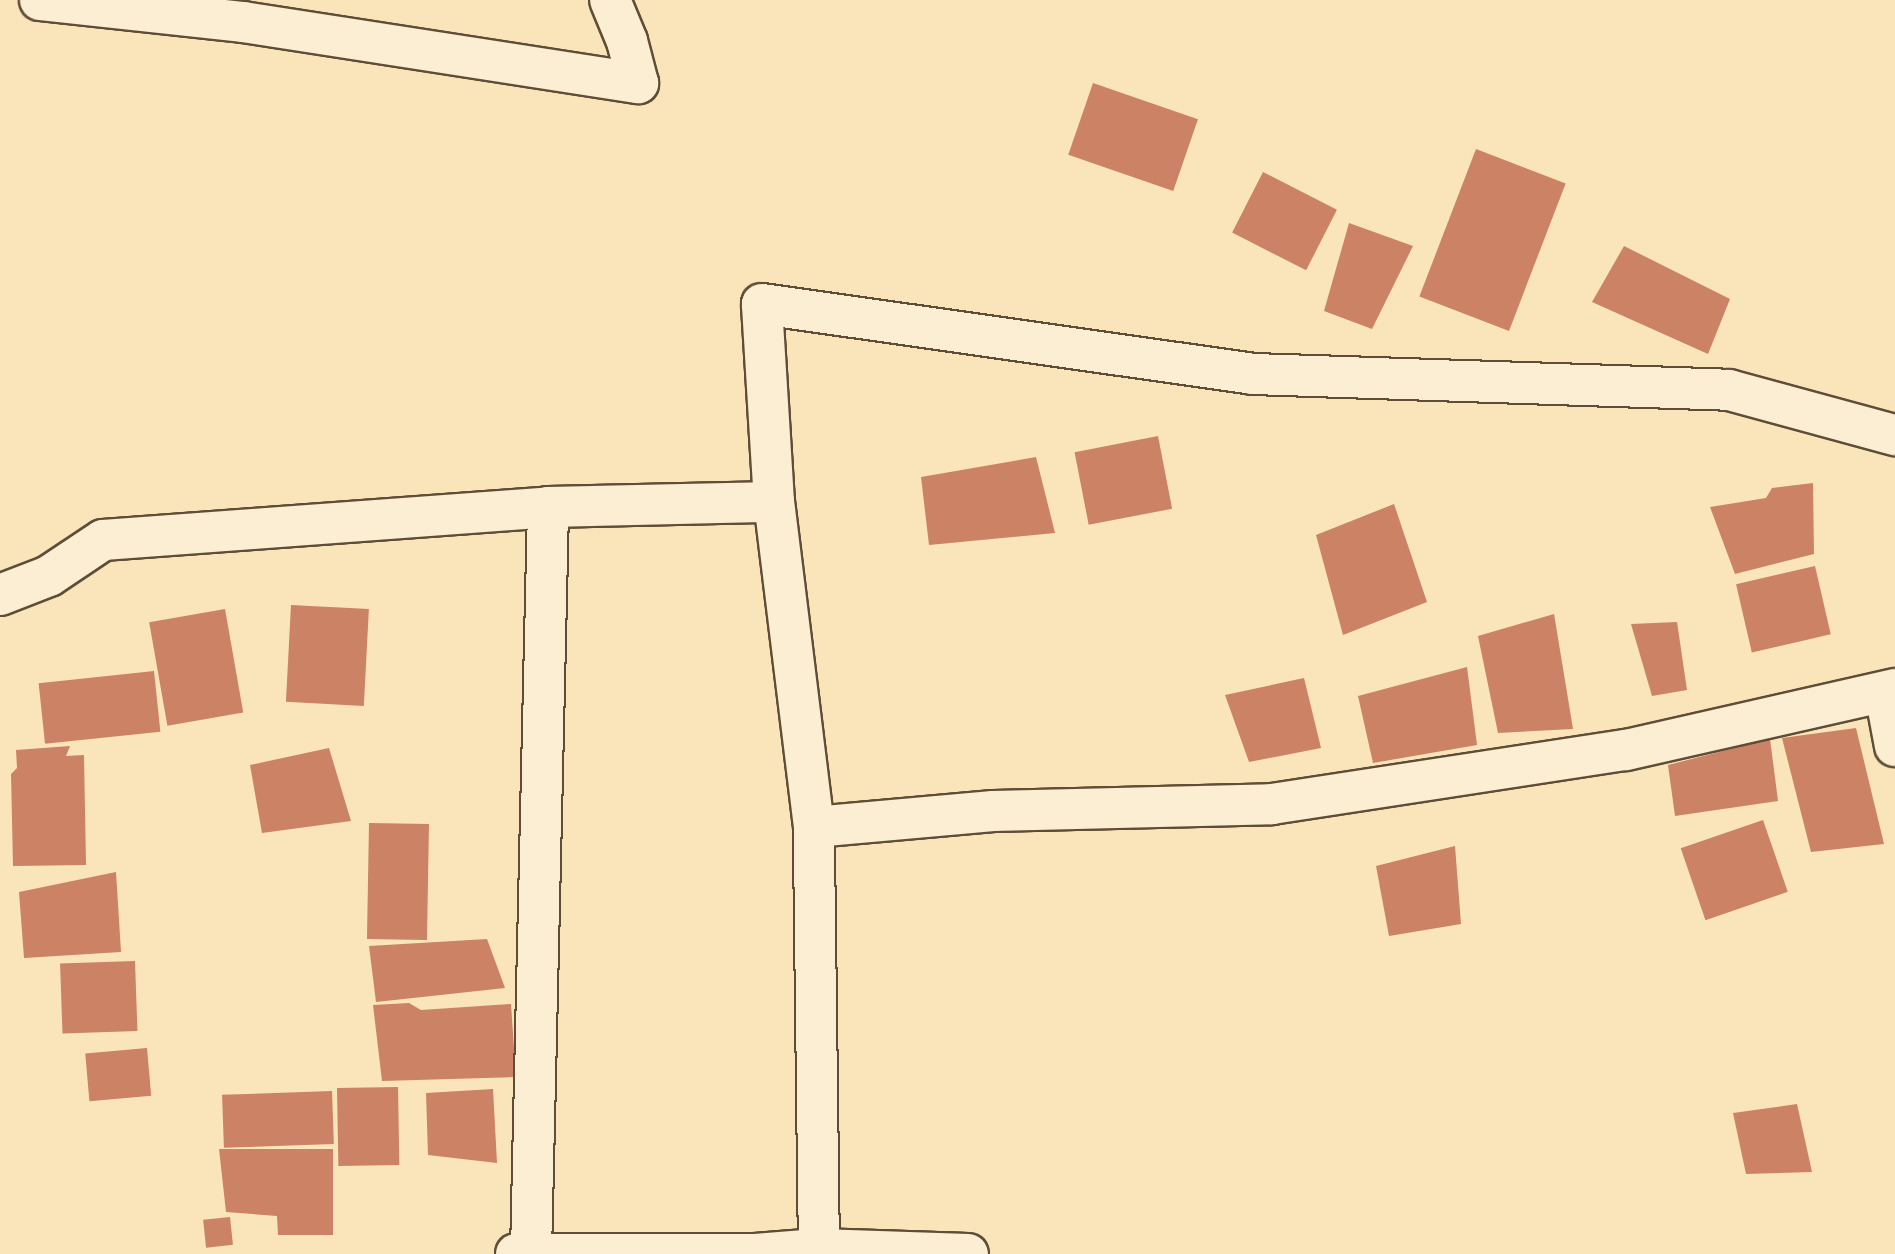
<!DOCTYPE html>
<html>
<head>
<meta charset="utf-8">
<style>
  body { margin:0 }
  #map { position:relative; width:1895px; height:1254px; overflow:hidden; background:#fae5ba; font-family:"Gentium Book Plus",serif }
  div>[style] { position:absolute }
  .building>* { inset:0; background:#cb8265; transform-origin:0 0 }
  .roads { filter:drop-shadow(2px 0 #5f4d38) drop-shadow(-2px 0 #5f4d38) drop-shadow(0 2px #5f4d38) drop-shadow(0 -2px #5f4d38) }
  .minor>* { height:40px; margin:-20px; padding:0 20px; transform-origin:20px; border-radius:20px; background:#fceed2 }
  span { translate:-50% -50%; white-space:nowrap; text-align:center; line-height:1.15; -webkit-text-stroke:6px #fceed2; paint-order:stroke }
</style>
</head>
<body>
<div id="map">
  <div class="building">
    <div style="left:1093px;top:83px;width:111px;height:76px;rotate:19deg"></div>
    <div style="left:1476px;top:149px;width:96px;height:158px;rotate:21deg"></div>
    <div style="left:1263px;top:172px;width:83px;height:68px;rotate:27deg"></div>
    <div style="clip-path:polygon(1349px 223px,1413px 246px,1372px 329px,1324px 311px)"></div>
    <div style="clip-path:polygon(1624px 246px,1730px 299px,1708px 354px,1592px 302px)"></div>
    <div style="left:1158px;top:436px;width:74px;height:85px;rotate:79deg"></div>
    <div style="clip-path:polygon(1036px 457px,1055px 533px,929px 545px,921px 477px)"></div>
    <div style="clip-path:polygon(1813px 483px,1814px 554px,1735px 574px,1710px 507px,1766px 498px,1772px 488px)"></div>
    <div style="clip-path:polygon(1394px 504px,1427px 602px,1343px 635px,1316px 535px)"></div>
    <div style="left:1815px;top:566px;width:70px;height:81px;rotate:77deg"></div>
    <div style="left:291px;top:605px;width:78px;height:97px;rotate:3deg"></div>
    <div style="left:225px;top:609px;width:105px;height:77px;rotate:80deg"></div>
    <div style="clip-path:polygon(1554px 614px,1573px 729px,1498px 733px,1478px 636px)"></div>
    <div style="clip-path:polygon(1677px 622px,1687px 690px,1652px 696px,1631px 624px)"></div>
    <div style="clip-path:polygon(1467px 667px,1477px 745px,1373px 763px,1358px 696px)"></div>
    <div style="left:154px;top:671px;width:61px;height:116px;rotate:84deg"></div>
    <div style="clip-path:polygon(1304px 678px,1321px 748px,1249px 762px,1225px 695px)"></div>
    <div style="clip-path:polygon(1856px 728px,1884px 844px,1811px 852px,1782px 738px)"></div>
    <div style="clip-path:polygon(1770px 739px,1778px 801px,1675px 816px,1668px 765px)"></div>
    <div style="clip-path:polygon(70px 746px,66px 756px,84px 755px,86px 865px,13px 866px,11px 774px,17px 768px,16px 750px)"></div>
    <div style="clip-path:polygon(329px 748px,351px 821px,262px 833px,250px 765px)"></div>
    <div style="left:1763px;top:820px;width:76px;height:87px;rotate:71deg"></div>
    <div style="left:369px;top:823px;width:60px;height:116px;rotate:1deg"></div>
    <div style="clip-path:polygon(1455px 846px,1461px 924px,1389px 936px,1376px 866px)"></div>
    <div style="clip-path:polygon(116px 872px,121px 952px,24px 958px,19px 892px)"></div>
    <div style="clip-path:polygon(487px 939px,505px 988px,376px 1002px,369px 946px)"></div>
    <div style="left:135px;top:961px;width:70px;height:75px;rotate:88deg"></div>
    <div style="clip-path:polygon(409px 1003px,421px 1010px,511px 1004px,516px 1077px,382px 1081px,373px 1005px)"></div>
    <div style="left:147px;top:1048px;width:48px;height:62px;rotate:85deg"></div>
    <div style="left:398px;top:1087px;width:78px;height:61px;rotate:89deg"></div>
    <div style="clip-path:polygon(493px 1089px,497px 1163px,428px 1155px,426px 1093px)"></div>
    <div style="left:332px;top:1091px;width:53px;height:110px;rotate:88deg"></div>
    <div style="clip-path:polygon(1797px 1104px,1812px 1172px,1746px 1174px,1733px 1113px)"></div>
    <div style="clip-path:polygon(219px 1149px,333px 1149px,333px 1235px,278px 1235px,277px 1216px,226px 1212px)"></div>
    <div style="left:230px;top:1217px;width:28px;height:27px;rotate:84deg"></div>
  </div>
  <div class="roads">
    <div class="minor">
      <div style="left:40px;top:0;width:204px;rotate:6.2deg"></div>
      <div style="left:243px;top:22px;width:400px;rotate:8.8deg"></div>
      <div style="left:638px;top:83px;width:43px;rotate:-104.7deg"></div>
      <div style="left:627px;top:41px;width:44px;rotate:-112.5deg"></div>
      <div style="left:0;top:595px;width:53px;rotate:-21.2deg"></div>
      <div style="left:49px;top:576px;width:65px;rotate:-33.7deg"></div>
      <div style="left:103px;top:540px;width:446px;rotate:-4.2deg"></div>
      <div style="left:548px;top:507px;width:226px;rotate:-1.3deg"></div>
      <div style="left:1885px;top:693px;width:54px;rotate:79.3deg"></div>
      <div style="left:814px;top:827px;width:180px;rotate:-5.1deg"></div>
      <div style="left:993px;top:811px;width:279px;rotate:-1.4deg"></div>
      <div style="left:1272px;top:804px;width:358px;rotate:-8.7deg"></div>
      <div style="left:1626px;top:750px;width:276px;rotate:-12.8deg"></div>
      <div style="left:531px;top:1253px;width:746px;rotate:-88.69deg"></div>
      <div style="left:516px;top:1254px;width:239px"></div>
      <div style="left:755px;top:1254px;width:63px;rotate:-4.5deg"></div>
      <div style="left:818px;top:1249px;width:150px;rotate:1.9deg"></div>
      <div style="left:819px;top:1254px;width:427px;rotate:-90.7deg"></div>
      <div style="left:814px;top:827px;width:327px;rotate:-97deg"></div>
      <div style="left:774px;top:502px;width:198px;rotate:-93.5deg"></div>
      <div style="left:762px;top:304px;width:496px;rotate:8.1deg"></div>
      <div style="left:1253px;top:374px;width:476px;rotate:1.9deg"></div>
      <div style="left:1729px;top:390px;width:172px;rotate:15.2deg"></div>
    </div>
  </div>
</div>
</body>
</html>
